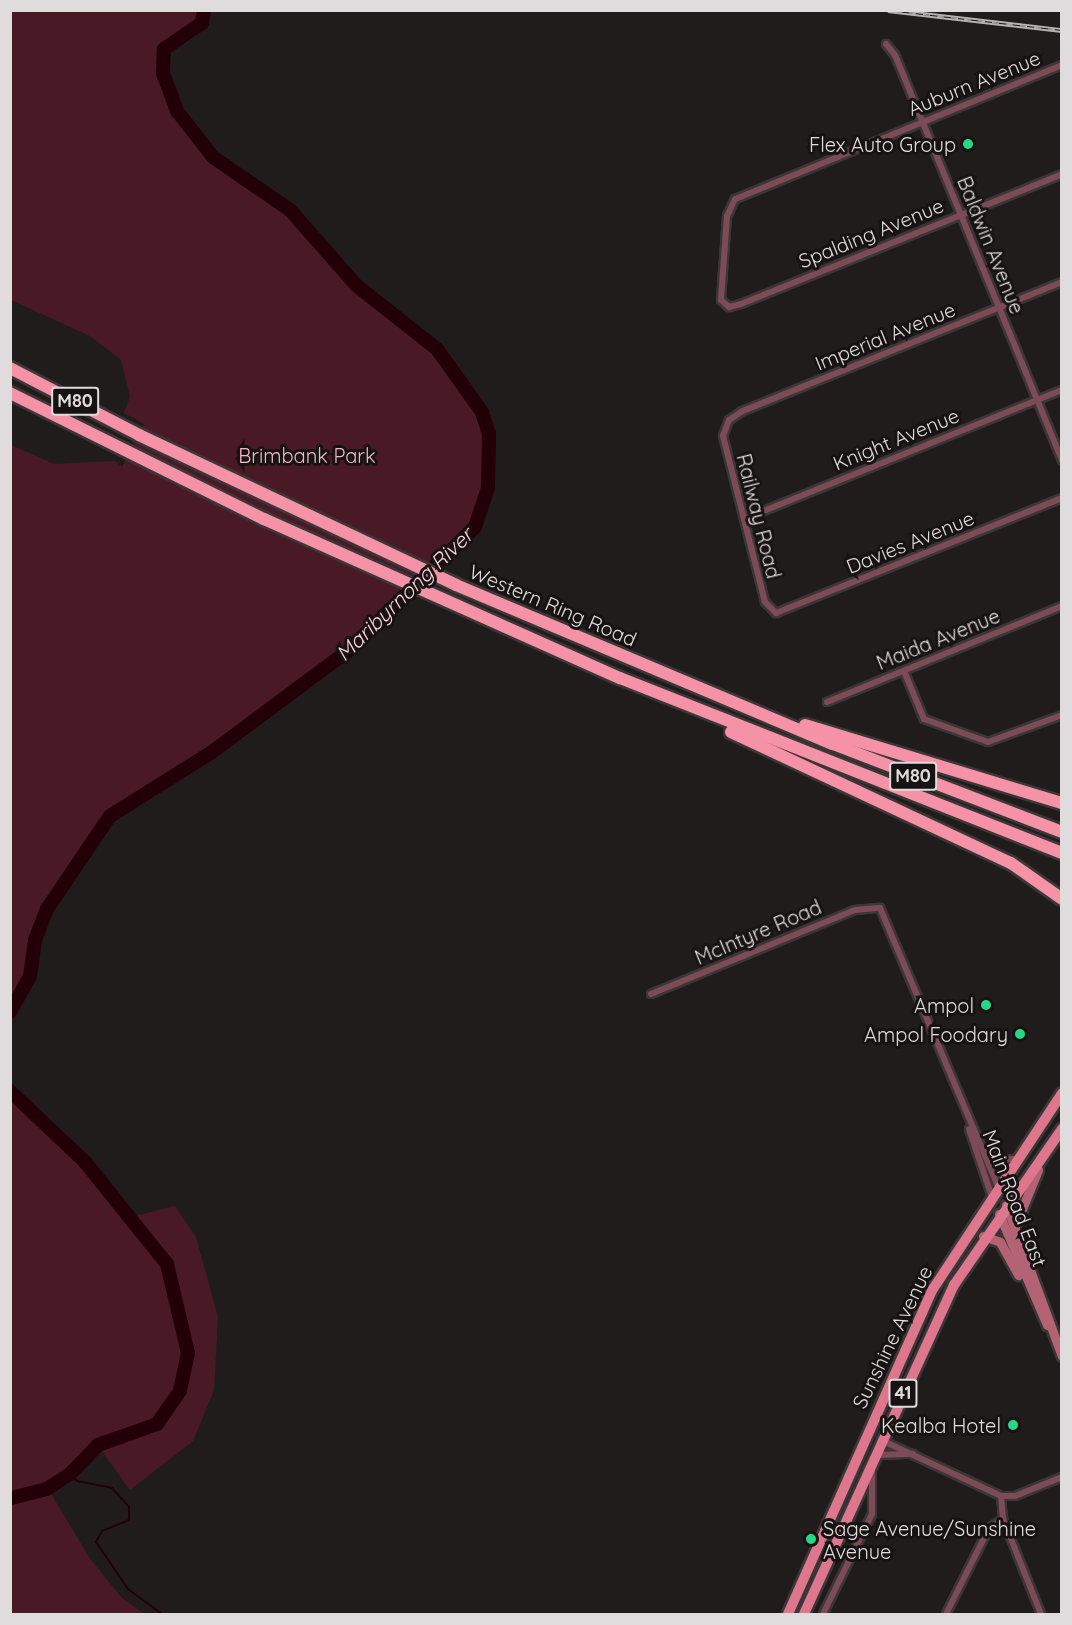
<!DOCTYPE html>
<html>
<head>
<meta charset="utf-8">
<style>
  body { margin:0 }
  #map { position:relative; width:1072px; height:1625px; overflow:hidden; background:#201c1c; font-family:Quicksand,sans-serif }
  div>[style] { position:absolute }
  .green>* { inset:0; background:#4a1926 }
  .stream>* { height:2px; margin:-1px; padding:0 1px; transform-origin:1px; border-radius:1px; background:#230007 }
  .river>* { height:14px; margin:-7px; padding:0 7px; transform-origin:7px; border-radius:7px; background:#230007 }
  .roads { filter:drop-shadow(2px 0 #3b3737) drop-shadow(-2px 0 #3b3737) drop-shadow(0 2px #3b3737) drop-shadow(0 -2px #3b3737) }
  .street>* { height:6px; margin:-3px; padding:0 3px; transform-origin:3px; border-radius:3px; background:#7d4b55 }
  .secondary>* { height:9px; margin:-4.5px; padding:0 4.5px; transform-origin:4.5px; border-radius:4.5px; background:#b46375 }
  .primary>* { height:10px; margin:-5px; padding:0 5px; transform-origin:5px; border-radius:5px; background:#de768e }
  .highway>* { height:12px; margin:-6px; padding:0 6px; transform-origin:6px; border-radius:6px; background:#f692a7 }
  .rail>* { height:4.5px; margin-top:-2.25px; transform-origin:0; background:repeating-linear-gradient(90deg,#171313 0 7px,#b6b2b3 0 14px); box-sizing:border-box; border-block:2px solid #b6b2b3 }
  .dots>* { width:16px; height:16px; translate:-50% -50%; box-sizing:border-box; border:3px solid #171313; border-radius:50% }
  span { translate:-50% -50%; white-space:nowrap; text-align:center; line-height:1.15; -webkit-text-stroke:6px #171313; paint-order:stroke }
  .shield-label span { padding:2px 4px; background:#171313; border:2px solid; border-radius:4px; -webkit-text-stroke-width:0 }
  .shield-label { font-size:18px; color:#e0dcdd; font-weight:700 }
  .street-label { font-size:20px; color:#e0dcdd }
  .poi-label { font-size:20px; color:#e0dcdd }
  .right { translate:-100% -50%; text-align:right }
  .left { translate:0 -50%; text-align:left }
  .park-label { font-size:20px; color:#f6b7c3 }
  .water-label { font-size:21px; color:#ffd4db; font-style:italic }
  .frame { position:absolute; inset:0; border:12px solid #e0dcdd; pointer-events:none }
</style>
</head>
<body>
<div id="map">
  <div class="green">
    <div style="clip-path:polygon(11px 11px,204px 11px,202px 23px,164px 49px,163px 73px,177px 111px,213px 157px,290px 210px,356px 285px,437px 349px,482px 412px,489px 434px,490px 459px,488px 488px,475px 527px,409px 587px,376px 625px,212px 752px,110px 816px,47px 909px,35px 940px,30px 976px,11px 1012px,11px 445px,54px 464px,115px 461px,122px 467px,144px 424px,124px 413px,130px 397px,121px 360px,90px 336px,11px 300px)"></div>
    <div style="clip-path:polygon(10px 1091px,85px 1162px,127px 1218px,175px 1206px,196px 1237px,218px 1317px,214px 1390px,193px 1441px,130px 1490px,98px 1446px,70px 1474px,48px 1489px,91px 1560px,122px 1598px,144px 1614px,11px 1614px)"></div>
  </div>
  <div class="stream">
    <div style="left:70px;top:1474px;width:10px;rotate:45deg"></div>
    <div style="left:77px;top:1481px;width:36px;rotate:11deg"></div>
    <div style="left:112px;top:1488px;width:25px;rotate:48deg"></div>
    <div style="left:129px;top:1507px;width:13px;rotate:90deg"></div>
    <div style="left:129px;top:1520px;width:29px;rotate:158deg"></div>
    <div style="left:102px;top:1531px;width:13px;rotate:119deg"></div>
    <div style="left:96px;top:1542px;width:57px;rotate:55.8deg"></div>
    <div style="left:128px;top:1589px;width:42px;rotate:36.3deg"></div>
  </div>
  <div class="river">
    <div style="left:10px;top:1012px;width:41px;rotate:-60.9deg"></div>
    <div style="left:30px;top:976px;width:36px;rotate:-82deg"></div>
    <div style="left:35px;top:940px;width:33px;rotate:-69deg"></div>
    <div style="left:47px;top:909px;width:112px;rotate:-55.9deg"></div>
    <div style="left:110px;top:816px;width:120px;rotate:-32.1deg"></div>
    <div style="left:212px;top:752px;width:169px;rotate:-36.6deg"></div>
    <div style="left:348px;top:651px;width:177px;rotate:-44.3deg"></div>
    <div style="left:475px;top:527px;width:41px;rotate:-71.6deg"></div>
    <div style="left:488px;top:488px;width:54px;rotate:-88.9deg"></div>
    <div style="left:489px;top:434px;width:23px;rotate:-108deg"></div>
    <div style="left:482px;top:412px;width:77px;rotate:-125.5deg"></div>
    <div style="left:437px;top:349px;width:103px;rotate:-141.7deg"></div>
    <div style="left:356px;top:285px;width:100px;rotate:-131.3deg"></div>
    <div style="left:290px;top:210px;width:93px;rotate:-145.5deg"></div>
    <div style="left:213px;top:157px;width:58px;rotate:-128deg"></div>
    <div style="left:177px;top:111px;width:40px;rotate:-110.2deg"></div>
    <div style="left:163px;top:73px;width:24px;rotate:-88deg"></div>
    <div style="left:164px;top:49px;width:46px;rotate:-34.4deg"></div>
    <div style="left:202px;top:23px;width:13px;rotate:-81deg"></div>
    <div style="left:10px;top:1091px;width:103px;rotate:43.4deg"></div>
    <div style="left:85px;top:1162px;width:131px;rotate:51.2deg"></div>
    <div style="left:167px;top:1264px;width:91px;rotate:76.7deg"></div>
    <div style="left:188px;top:1353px;width:39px;rotate:102deg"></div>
    <div style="left:180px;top:1391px;width:40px;rotate:124.9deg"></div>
    <div style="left:157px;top:1424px;width:63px;rotate:160.4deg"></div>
    <div style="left:98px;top:1445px;width:40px;rotate:134deg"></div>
    <div style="left:70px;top:1474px;width:27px;rotate:147deg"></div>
    <div style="left:47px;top:1489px;width:38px;rotate:166deg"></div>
  </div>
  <div class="roads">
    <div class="street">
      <div style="left:886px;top:44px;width:14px;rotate:51deg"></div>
      <div style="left:895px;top:55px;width:439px;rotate:67.6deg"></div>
      <div style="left:1062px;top:65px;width:353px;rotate:157.7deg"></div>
      <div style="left:735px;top:199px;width:19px;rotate:115deg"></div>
      <div style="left:727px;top:216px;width:84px;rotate:94.1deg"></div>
      <div style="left:721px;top:300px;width:11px;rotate:41deg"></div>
      <div style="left:729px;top:307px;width:12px;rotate:-14deg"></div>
      <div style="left:741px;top:304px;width:346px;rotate:-22deg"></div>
      <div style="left:1062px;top:282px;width:346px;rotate:158deg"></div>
      <div style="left:741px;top:412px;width:14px;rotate:146deg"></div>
      <div style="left:729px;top:420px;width:17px;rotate:111deg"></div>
      <div style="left:723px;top:436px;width:171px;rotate:75.8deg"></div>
      <div style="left:765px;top:602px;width:16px;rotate:45deg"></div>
      <div style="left:776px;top:613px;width:308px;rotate:-21.9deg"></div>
      <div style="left:744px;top:519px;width:343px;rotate:-22.1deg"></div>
      <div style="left:904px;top:671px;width:52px;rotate:67.4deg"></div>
      <div style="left:924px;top:719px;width:68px;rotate:19.8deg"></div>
      <div style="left:988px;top:742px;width:79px;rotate:-20deg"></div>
      <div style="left:827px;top:702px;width:254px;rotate:-22.2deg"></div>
      <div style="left:651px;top:994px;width:221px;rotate:-22.4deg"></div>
      <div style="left:855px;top:910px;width:25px;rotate:-5deg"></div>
      <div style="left:880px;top:908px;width:302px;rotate:67deg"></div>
      <div style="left:969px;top:1129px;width:72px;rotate:71.3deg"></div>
      <div style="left:986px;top:1151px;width:14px;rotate:34deg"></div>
      <div style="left:998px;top:1159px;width:19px"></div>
      <div style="left:881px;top:1440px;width:132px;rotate:25deg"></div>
      <div style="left:1001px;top:1496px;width:14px"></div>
      <div style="left:1015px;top:1496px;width:51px;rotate:-22deg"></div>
      <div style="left:876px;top:1455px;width:37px;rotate:-2deg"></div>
      <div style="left:1001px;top:1496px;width:23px;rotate:85deg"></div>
      <div style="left:1003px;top:1519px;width:102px;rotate:68.2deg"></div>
      <div style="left:823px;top:1614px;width:111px;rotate:-63.9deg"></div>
      <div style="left:872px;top:1514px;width:44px;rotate:-90deg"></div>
      <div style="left:946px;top:1614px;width:96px;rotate:-63.4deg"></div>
      <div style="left:989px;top:1528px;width:17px;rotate:-33deg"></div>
    </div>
    <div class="secondary">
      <div style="left:1006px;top:1205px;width:161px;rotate:69.7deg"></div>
      <div style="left:999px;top:1214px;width:121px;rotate:66.6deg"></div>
      <div style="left:1015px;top:1226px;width:61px;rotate:-67.7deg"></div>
      <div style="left:983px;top:1236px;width:18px;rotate:19deg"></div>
      <div style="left:1000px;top:1242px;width:38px;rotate:61deg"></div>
    </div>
    <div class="primary">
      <div style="left:788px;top:1614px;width:356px;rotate:-66deg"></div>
      <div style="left:933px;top:1289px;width:235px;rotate:-56.6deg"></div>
      <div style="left:804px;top:1614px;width:362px;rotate:-65.5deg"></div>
      <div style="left:954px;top:1285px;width:190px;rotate:-55.3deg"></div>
    </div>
    <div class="highway">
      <div style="left:10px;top:368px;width:145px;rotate:27.4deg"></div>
      <div style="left:139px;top:435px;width:351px;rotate:25.3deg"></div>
      <div style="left:456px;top:585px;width:409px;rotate:22.9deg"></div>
      <div style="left:833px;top:744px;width:245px;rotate:21deg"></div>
      <div style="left:10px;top:393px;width:284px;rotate:26.4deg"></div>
      <div style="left:264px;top:519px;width:390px;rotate:24.1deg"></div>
      <div style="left:620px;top:678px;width:475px;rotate:21.6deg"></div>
      <div style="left:805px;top:725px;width:269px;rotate:16.9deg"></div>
      <div style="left:731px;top:732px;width:309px;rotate:25.1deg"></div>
      <div style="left:1011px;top:863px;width:62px;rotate:35.2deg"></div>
    </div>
  </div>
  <div class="rail">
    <div style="left:888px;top:10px;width:175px;rotate:6.6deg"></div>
  </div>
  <div class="dots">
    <div style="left:968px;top:144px;background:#24d886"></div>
    <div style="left:986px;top:1005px;background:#24d886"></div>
    <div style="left:1020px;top:1034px;background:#24d886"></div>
    <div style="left:1013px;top:1425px;background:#24d886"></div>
    <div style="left:811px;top:1539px;background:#24d886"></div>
  </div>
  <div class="shield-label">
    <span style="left:75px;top:401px">M80</span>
    <span style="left:913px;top:776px">M80</span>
    <span style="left:903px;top:1393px">41</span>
  </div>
  <div class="street-label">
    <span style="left:974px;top:83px;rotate:-22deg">Auburn Avenue</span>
    <span style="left:871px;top:233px;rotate:-22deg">Spalding Avenue</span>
    <span style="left:991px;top:245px;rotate:68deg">Baldwin Avenue</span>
    <span style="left:885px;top:336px;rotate:-22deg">Imperial Avenue</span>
    <span style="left:896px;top:439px;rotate:-22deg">Knight Avenue</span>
    <span style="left:759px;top:516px;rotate:76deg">Railway Road</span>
    <span style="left:910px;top:542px;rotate:-22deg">Davies Avenue</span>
    <span style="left:553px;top:605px;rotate:23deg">Western Ring Road</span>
    <span style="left:938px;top:639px;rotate:-22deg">Maida Avenue</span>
    <span style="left:758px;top:932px;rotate:-23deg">McIntyre Road</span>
    <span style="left:1015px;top:1198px;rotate:69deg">Main Road East</span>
    <span style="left:892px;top:1337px;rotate:-64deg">Sunshine Avenue</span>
  </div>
  <div class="poi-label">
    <span class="right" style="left:956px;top:144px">Flex Auto Group</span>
    <span class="right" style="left:974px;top:1005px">Ampol</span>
    <span class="right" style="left:1008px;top:1034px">Ampol Foodary</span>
    <span class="right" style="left:1001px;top:1425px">Kealba Hotel</span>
    <span class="left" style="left:823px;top:1540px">Sage Avenue/Sunshine<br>Avenue</span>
  </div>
  <div class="park-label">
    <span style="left:307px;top:455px">Brimbank Park</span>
  </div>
  <div class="water-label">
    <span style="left:404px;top:594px;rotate:-44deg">Maribyrnong River</span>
  </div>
  <div class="frame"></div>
</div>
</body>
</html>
